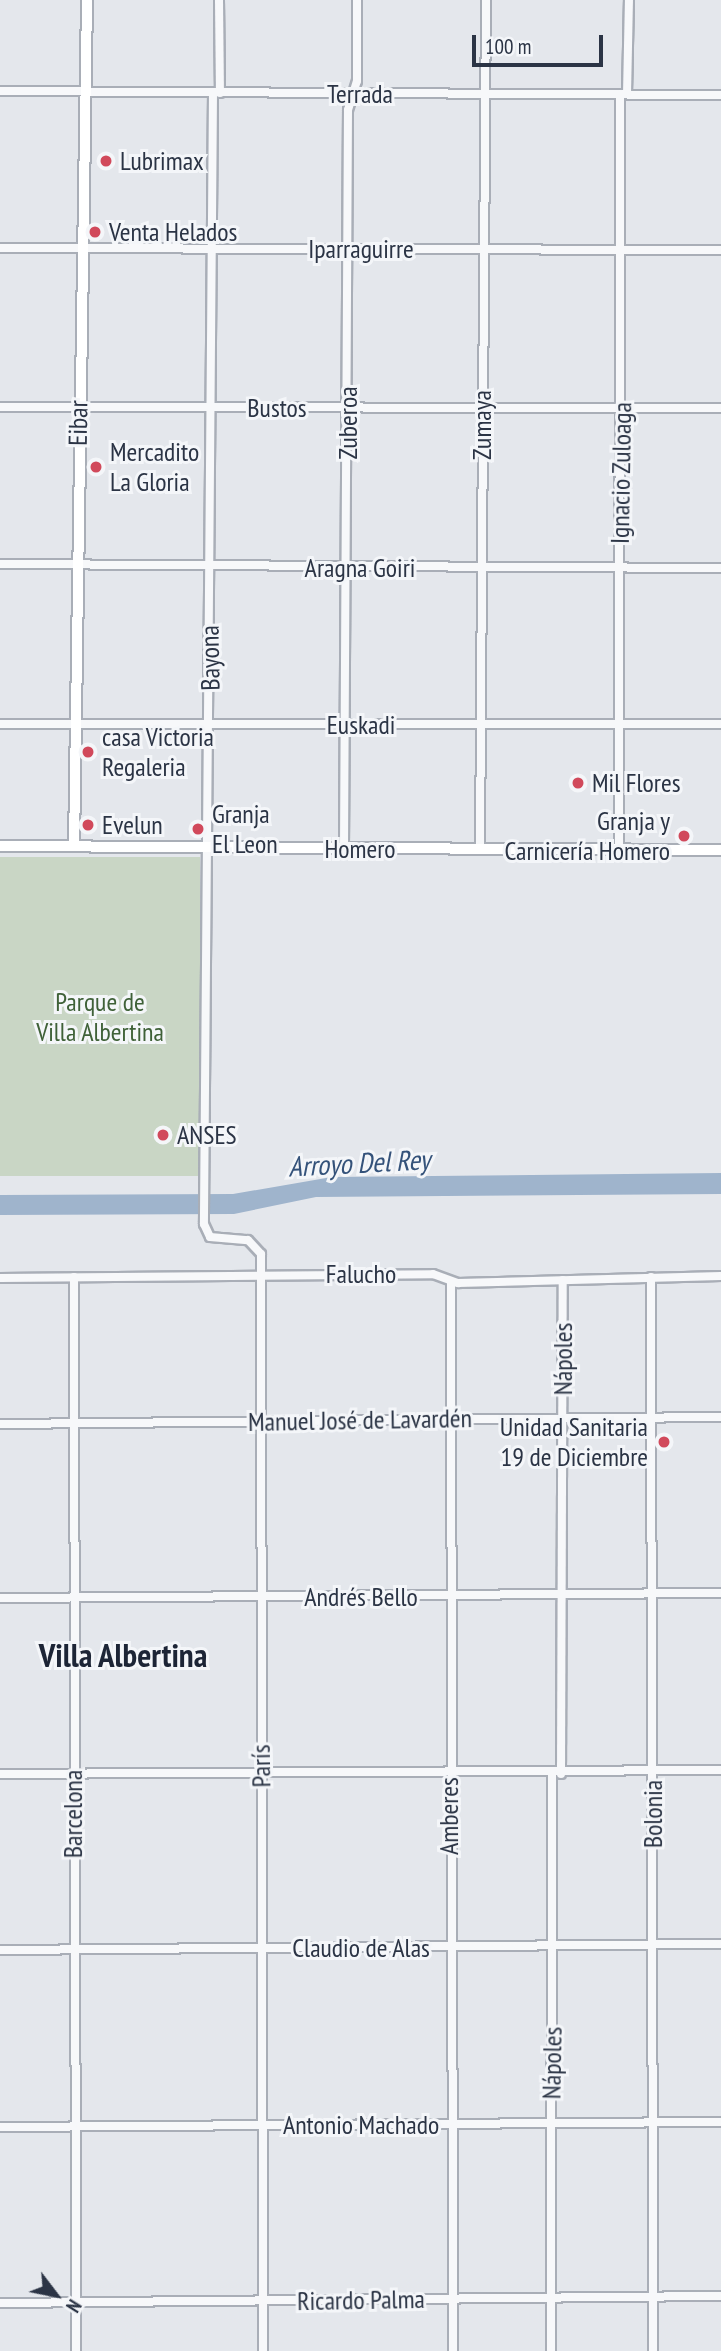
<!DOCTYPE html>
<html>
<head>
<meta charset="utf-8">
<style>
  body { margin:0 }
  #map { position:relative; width:721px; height:2351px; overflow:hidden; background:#e4e7ec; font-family:"PT Sans Narrow",sans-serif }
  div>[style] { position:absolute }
  .green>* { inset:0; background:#c9d6c5; transform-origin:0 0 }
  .water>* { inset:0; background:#9fb4cc }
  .roads { filter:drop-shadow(2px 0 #a9aeb7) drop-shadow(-2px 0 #a9aeb7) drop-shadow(0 2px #a9aeb7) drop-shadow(0 -2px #a9aeb7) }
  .street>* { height:8px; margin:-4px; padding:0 4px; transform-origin:4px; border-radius:4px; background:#f7f8fa }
  .secondary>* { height:10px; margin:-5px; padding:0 5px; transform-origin:5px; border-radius:5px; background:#fff }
  .dots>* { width:19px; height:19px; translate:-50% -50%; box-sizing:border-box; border:4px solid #f4f6f9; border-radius:50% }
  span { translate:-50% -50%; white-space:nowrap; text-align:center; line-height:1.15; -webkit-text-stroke:6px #f4f6f9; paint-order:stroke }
  .street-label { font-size:26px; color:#2b3445 }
  .poi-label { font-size:26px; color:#2b3445 }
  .left { translate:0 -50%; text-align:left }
  .right { translate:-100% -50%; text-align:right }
  .park-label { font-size:26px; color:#3f6138 }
  .water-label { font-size:28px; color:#34527a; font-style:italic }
  .district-label { font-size:33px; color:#1d2536; font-weight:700 }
  .north { position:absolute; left:21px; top:2260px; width:70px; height:70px; -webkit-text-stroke:5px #f4f6f9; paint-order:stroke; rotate:122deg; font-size:19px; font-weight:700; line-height:28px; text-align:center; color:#2b3445 }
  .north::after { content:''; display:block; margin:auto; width:24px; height:32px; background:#2b3445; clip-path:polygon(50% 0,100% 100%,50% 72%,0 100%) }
  .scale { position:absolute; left:472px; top:35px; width:131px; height:32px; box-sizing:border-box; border:4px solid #2b3445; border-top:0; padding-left:9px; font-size:21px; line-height:24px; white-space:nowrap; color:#2b3445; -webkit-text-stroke:5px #f4f6f9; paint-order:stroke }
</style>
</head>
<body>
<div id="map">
  <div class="green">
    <div style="left:200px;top:857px;width:319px;height:200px;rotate:90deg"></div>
  </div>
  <div class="water">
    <div style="clip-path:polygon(721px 1173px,721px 1194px,316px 1197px,234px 1214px,0 1215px,0 1195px,233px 1194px,332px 1177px)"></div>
  </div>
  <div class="roads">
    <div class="street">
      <div style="left:219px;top:0;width:93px;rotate:89.4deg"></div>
      <div style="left:0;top:91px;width:721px;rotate:0.32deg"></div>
      <div style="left:213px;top:93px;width:1131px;rotate:90.46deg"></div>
      <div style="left:204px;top:1224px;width:14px;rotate:65deg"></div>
      <div style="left:210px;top:1237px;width:38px;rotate:5deg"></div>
      <div style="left:248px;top:1240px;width:19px;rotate:47deg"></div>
      <div style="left:261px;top:1254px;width:1097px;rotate:89.9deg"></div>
      <div style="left:627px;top:94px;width:94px;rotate:-88.8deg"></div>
      <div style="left:0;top:248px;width:721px;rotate:0.16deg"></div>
      <div style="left:0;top:407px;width:721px;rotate:0.08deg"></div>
      <div style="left:0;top:564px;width:721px;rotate:0.32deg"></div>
      <div style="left:0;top:724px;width:721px"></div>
      <div style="left:344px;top:848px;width:738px;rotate:-89.69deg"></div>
      <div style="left:348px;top:110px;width:30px;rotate:-73deg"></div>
      <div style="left:357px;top:81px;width:81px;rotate:-90deg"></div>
      <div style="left:480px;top:850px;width:850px;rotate:-89.6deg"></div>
      <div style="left:619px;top:851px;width:757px;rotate:-89.92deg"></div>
      <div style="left:74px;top:1277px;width:1074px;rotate:89.89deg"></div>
      <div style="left:651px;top:1277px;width:1074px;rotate:89.89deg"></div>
      <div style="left:0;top:1278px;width:433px;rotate:-0.5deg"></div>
      <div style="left:433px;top:1274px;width:27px;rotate:20deg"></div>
      <div style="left:458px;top:1283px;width:263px;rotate:-1.5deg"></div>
      <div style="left:451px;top:1282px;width:1069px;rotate:89.89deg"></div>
      <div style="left:0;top:1424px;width:721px;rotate:-0.56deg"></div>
      <div style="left:0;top:1598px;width:721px;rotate:-0.4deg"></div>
      <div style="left:0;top:1774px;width:721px;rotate:-0.32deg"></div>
      <div style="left:561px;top:1774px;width:494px;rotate:-89.8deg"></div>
      <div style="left:0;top:1950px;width:721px;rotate:-0.48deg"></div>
      <div style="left:0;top:2127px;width:721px;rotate:-0.4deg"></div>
      <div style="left:0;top:2303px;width:721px;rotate:-0.56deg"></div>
      <div style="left:551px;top:2351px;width:577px;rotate:-89.9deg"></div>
    </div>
    <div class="secondary">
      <div style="left:0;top:846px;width:721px;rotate:0.32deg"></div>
      <div style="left:74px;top:846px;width:846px;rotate:-89.12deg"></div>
    </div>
  </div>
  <div class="dots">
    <div style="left:106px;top:161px;background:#d1495b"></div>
    <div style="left:95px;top:232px;background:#d1495b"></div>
    <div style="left:96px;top:467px;background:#d1495b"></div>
    <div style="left:88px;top:752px;background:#d1495b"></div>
    <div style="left:578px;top:783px;background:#d1495b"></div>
    <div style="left:88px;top:825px;background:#d1495b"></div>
    <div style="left:198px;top:829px;background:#d1495b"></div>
    <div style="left:684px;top:836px;background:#d1495b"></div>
    <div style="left:163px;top:1135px;background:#d1495b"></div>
    <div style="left:664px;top:1442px;background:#d1495b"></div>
  </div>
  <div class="street-label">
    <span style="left:360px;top:94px">Terrada</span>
    <span style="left:361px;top:249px">Iparraguirre</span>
    <span style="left:277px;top:408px">Bustos</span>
    <span style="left:78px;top:423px;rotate:-89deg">Eibar</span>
    <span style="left:348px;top:423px;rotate:-90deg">Zuberoa</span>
    <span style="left:482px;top:425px;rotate:-90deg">Zumaya</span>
    <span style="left:621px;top:473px;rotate:-89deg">Ignacio Zuloaga</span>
    <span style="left:360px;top:568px">Aragna Goiri</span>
    <span style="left:210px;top:658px;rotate:-91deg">Bayona</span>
    <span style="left:361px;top:725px">Euskadi</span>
    <span style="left:360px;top:849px">Homero</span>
    <span style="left:361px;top:1274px">Falucho</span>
    <span style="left:563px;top:1359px;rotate:-90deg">Nápoles</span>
    <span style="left:360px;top:1420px;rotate:-1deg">Manuel José de Lavardén</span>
    <span style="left:361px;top:1597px">Andrés Bello</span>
    <span style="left:261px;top:1766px;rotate:-91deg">París</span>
    <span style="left:73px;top:1814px;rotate:-90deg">Barcelona</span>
    <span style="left:653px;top:1814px;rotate:-90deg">Bolonia</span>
    <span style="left:449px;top:1816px;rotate:-90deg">Amberes</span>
    <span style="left:361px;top:1948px">Claudio de Alas</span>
    <span style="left:552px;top:2063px;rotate:-89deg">Nápoles</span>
    <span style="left:361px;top:2125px">Antonio Machado</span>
    <span style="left:361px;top:2300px;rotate:-1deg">Ricardo Palma</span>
  </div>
  <div class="poi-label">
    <span class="left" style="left:120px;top:161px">Lubrimax</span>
    <span class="left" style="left:109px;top:232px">Venta Helados</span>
    <span class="left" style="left:110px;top:467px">Mercadito<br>La Gloria</span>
    <span class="left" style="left:102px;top:752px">casa Victoria<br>Regaleria</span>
    <span class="left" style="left:592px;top:783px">Mil Flores</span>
    <span class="left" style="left:212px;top:829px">Granja<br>El Leon</span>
    <span class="right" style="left:670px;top:836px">Granja y<br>Carnicería Homero</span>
    <span class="left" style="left:102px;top:825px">Evelun</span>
    <span class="left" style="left:177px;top:1135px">ANSES</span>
    <span class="right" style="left:648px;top:1442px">Unidad Sanitaria<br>19 de Diciembre</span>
  </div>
  <div class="park-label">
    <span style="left:100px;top:1017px">Parque de<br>Villa Albertina</span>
  </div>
  <div class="water-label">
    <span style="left:359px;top:1163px;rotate:-3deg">Arroyo Del Rey</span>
  </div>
  <div class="district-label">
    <span style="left:123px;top:1655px">Villa Albertina</span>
  </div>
  <div class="north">N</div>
  <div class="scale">100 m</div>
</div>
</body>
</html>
